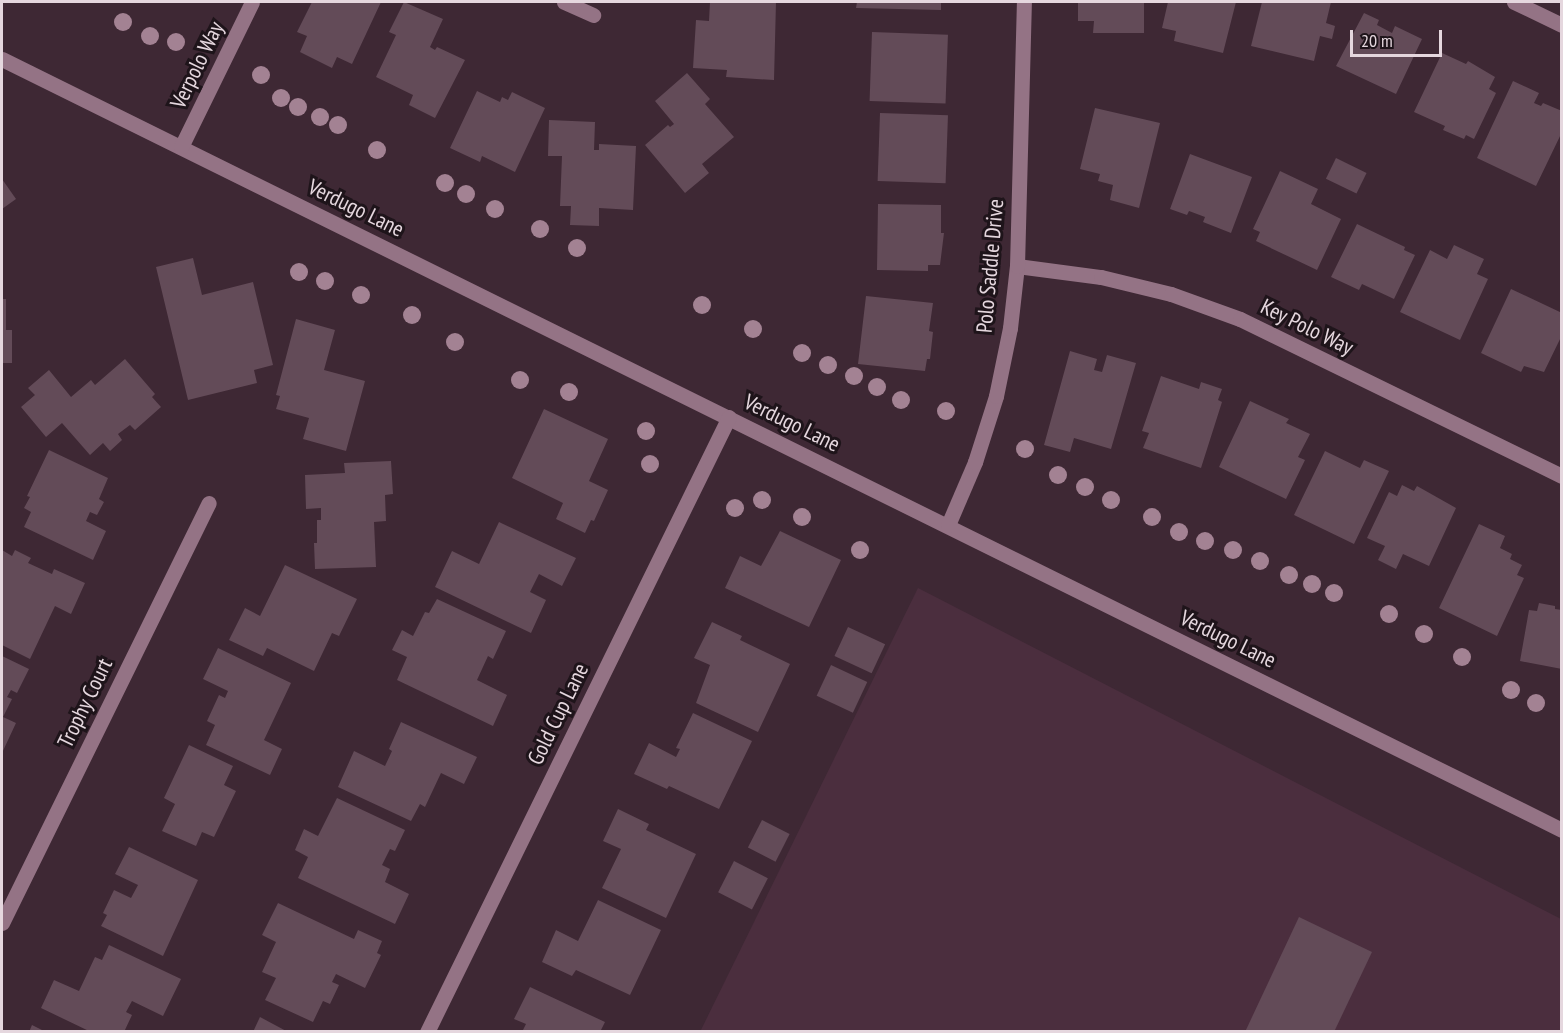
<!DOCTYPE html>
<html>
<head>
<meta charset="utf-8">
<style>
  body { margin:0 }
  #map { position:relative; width:1563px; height:1033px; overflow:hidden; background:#3e2834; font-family:"PT Sans Narrow",sans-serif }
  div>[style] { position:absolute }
  .built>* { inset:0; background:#4b2e3e }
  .building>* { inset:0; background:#634b58; transform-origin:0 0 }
  .minor>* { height:15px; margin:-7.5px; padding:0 7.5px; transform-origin:7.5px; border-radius:7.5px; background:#947385 }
  .trees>* { width:18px; height:18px; margin:-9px; border-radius:50%; background:#a38293 }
  span { translate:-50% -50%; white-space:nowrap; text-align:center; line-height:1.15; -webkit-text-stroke:6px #1e141a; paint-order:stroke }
  .street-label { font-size:22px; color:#e5d7de }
  .frame { position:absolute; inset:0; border:3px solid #e5d7de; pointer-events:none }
  .scale { position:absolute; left:1350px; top:30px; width:92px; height:27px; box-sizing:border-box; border:3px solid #e5d7de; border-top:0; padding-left:8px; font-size:18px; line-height:21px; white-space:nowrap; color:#e5d7de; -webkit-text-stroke:4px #1e141a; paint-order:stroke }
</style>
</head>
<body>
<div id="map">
  <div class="built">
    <div style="clip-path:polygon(918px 588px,1561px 919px,1561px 1031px,700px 1032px)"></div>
  </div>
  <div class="building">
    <div style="clip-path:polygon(312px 2px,381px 2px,352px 64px,337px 57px,332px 68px,300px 52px,307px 36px,297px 32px)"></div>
    <div style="clip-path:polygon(404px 2px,443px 19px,430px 47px,435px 50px,437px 47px,465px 60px,435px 118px,409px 105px,413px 95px,376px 77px,396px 35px,389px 32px)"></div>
    <div style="clip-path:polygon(710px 2px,776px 2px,774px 80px,726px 77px,727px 70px,693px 68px,696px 20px,709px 21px)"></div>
    <div style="clip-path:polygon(857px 2px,941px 2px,941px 10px,856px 8px)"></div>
    <div style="clip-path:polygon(1078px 2px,1144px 2px,1144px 33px,1093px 33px,1094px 21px,1078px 21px)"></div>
    <div style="clip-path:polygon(1168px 2px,1236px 2px,1223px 53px,1174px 41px,1176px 31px,1162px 28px)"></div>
    <div style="clip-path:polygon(1262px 2px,1331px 2px,1326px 23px,1335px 26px,1332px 39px,1320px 36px,1314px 61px,1251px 46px)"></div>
    <div style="clip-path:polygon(1364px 13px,1379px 20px,1377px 25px,1392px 33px,1395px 26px,1422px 39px,1396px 94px,1336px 66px)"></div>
    <div style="left:872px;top:32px;width:76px;height:69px;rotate:2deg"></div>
    <div style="clip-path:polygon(1442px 53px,1466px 64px,1468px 61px,1495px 77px,1489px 89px,1496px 93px,1474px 139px,1466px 135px,1464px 139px,1443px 130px,1445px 126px,1414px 112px)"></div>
    <div style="clip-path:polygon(687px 73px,710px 99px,705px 104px,734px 137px,702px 164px,709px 173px,685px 193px,645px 145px,668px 125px,670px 127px,674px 124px,655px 101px)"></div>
    <div style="clip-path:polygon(1513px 81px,1539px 93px,1534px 103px,1541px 106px,1543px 103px,1562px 111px,1562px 132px,1536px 186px,1477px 158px)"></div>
    <div style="clip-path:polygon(477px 91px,500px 102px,502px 97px,508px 100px,512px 92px,545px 108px,515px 172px,482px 156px,480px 162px,450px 148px)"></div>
    <div style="clip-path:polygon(1095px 108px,1160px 123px,1139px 208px,1110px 200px,1113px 185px,1098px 181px,1100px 174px,1080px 169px)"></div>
    <div style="left:880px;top:113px;width:68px;height:68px;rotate:2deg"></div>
    <div style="clip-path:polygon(549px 120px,595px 122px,594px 150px,599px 150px,599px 144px,636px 146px,633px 210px,599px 208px,599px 226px,570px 225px,571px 206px,560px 206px,562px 156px,548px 156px)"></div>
    <div style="clip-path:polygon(1190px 154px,1252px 177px,1231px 233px,1203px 222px,1205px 217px,1189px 211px,1187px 215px,1170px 209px)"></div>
    <div style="left:1336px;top:158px;width:34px;height:23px;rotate:26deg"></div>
    <div style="clip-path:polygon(1280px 171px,1318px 189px,1311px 204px,1341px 219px,1317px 270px,1256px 241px,1260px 232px,1253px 229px)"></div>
    <div style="clip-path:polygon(2px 179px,16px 199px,2px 209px)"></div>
    <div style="clip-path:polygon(878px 204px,941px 205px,941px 233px,944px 233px,940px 265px,928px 265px,928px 271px,877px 270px)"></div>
    <div style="clip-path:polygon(1357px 224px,1405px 247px,1404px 250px,1415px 255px,1394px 299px,1362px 284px,1359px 290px,1331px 277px)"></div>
    <div style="clip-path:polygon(1454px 245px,1484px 259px,1477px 274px,1488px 279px,1460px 340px,1400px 312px,1430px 250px,1447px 259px)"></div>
    <div style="clip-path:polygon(193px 258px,202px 295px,253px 282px,273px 365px,254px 370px,257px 383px,188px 400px,156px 267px)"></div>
    <div style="clip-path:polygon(1511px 289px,1562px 313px,1562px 335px,1544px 372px,1524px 366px,1521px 372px,1481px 353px)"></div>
    <div style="clip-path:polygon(866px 296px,933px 303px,929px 331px,933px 332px,930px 359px,927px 359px,925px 371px,858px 364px)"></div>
    <div style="clip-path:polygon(2px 299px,6px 299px,6px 330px,12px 330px,12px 363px,2px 363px)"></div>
    <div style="clip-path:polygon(296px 319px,335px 330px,324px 370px,365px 381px,346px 451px,303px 439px,309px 418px,276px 409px,280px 396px,276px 395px)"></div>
    <div style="clip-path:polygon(1070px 351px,1097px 359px,1094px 370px,1102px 372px,1107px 355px,1136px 363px,1111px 449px,1074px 438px,1070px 452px,1044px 445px)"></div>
    <div style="clip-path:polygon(125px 359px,155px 394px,152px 397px,161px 407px,135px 430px,130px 425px,118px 434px,122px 440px,110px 451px,103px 443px,90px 455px,62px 423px,46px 437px,21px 407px,35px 395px,28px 388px,49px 370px,71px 397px,91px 380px,95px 385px)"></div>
    <div style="clip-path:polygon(1161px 376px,1199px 389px,1201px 382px,1222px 389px,1218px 400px,1222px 402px,1201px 468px,1143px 448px,1149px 433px,1142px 431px)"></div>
    <div style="clip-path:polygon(1250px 401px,1289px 419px,1286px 423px,1310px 434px,1298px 457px,1305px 460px,1286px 499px,1219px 467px)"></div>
    <div style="clip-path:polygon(544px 409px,608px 439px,589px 481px,608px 490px,594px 521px,591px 520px,585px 533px,556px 519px,563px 503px,512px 478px)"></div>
    <div style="clip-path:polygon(49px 450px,108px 478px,99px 499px,104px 502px,97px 515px,90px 512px,86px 521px,106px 531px,93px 560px,24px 527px,31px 512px,24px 508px,30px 497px,27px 496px)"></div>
    <div style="clip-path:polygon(1325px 451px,1360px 468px,1364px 460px,1389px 471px,1354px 544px,1294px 515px)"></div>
    <div style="clip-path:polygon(391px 461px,393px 494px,385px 495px,386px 521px,374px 522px,376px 567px,315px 569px,314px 543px,317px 543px,317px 520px,321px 520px,321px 508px,306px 509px,305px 475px,345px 473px,344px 463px)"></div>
    <div style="clip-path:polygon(1402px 485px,1414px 491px,1417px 486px,1456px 508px,1429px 566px,1403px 554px,1396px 569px,1378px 560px,1385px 546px,1367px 538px,1389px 492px,1397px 496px)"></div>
    <div style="clip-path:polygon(499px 522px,576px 558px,562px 586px,539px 574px,530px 592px,546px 600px,531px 633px,435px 587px,452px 551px,479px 564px)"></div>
    <div style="clip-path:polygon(1479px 524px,1505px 536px,1500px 548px,1512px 554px,1510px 559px,1522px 565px,1517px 575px,1524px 578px,1497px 636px,1439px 608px)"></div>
    <div style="clip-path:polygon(780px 531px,841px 560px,809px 627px,725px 588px,740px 556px,761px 566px)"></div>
    <div style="clip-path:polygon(2px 550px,12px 556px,15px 550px,31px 558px,28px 563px,52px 574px,54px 569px,85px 583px,71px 614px,55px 606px,30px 659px,2px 645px)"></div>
    <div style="clip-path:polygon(285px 565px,357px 599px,339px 636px,332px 633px,314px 671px,267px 648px,263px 656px,229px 640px,245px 608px,260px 616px)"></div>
    <div style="clip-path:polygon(437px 599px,506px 631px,493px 659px,488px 656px,477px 680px,507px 695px,493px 726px,397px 680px,407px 657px,392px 650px,402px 630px,413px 636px,425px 612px,429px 613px)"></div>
    <div style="clip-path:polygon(1539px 603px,1555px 606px,1555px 609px,1562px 610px,1562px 669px,1520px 661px,1529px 610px,1537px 611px)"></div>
    <div style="clip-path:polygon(712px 622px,742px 636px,740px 640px,790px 664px,758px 732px,696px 703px,710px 665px,694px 658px)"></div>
    <div style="left:848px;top:627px;width:41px;height:32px;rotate:25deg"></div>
    <div style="clip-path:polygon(218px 648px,291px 683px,264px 740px,282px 749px,270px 775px,206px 745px,215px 725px,207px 721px,219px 695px,225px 698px,228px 691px,203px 679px)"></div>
    <div style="clip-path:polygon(2px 656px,29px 669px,17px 693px,11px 690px,7px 697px,12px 699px,3px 717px,16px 723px,2px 753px)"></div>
    <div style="left:831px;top:665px;width:40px;height:34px;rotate:25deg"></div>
    <div style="clip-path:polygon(693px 713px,752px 741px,719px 809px,669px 786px,667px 789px,634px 774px,649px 743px,676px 757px,680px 749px,676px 748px)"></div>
    <div style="clip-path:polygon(401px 722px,477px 757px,464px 784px,441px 773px,425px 807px,420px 804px,411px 821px,338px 787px,354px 751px,385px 766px,392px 751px,389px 749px)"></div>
    <div style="clip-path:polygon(189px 745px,233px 766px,224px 785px,236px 791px,214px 837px,202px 832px,196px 846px,162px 831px,175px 804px,164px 798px)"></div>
    <div style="clip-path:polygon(337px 798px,405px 830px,395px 851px,390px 849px,382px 865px,390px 869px,385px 882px,409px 894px,395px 924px,298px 878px,308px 857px,295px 850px,304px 829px,318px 836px)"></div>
    <div style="clip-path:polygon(618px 809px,649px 824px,646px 830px,696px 854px,666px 918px,602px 888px,621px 849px,603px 841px)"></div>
    <div style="left:762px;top:820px;width:31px;height:31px;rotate:27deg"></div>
    <div style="clip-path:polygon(129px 847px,198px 880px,163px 956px,101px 926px,107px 915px,103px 913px,114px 890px,131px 898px,138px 885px,115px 874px)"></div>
    <div style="left:734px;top:861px;width:38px;height:35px;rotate:27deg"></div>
    <div style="clip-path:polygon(598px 900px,661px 930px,630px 995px,576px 970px,572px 976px,542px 962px,556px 930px,578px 941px)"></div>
    <div style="clip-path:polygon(278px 903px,354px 939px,358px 930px,382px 941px,377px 953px,381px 955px,365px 988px,336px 974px,332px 982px,339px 985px,330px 1004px,323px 1001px,313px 1022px,265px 1000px,276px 978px,262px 972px,276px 942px,262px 935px)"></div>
    <div style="clip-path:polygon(1299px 917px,1372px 952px,1334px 1032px,1245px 1032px)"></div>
    <div style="clip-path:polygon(109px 945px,181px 979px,163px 1016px,132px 1001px,126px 1012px,132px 1015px,124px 1032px,91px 1032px,41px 1008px,54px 980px,79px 991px,95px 957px,102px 960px)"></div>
    <div style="clip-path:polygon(530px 987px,605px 1022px,600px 1032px,522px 1032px,526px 1024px,514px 1019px)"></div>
    <div style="clip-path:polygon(260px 1017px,288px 1032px,253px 1032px)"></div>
    <div style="clip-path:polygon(32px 1025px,46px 1032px,29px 1032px)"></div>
  </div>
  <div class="minor">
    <div style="left:564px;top:2px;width:32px;rotate:24deg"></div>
    <div style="left:1514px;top:2px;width:53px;rotate:25.6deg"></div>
    <div style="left:2px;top:59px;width:1740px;rotate:26.3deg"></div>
    <div style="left:181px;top:147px;width:161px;rotate:-63.9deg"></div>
    <div style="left:1017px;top:266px;width:85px;rotate:7.5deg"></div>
    <div style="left:1101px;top:277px;width:72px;rotate:13.7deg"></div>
    <div style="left:1171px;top:294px;width:73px;rotate:19.9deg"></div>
    <div style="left:1240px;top:319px;width:358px;rotate:26deg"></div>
    <div style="left:948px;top:525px;width:69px;rotate:-66.8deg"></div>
    <div style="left:975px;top:462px;width:69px;rotate:-72.3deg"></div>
    <div style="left:996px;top:396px;width:69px;rotate:-78.4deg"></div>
    <div style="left:1010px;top:328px;width:62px;rotate:-83.6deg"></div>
    <div style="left:1017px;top:266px;width:264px;rotate:-88.5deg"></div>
    <div style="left:2px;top:923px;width:468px;rotate:-63.8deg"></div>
    <div style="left:427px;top:1032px;width:685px;rotate:-63.85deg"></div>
  </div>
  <div class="trees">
    <div style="left:123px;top:22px"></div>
    <div style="left:150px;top:36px"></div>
    <div style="left:176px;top:42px"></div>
    <div style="left:261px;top:75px"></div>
    <div style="left:281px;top:98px"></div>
    <div style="left:298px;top:107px"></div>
    <div style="left:320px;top:117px"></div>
    <div style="left:338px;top:125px"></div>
    <div style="left:377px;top:150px"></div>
    <div style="left:445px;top:183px"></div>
    <div style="left:466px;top:194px"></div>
    <div style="left:495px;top:209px"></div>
    <div style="left:540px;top:229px"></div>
    <div style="left:577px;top:248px"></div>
    <div style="left:299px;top:272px"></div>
    <div style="left:325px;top:281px"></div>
    <div style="left:361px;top:295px"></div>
    <div style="left:702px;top:305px"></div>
    <div style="left:412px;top:315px"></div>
    <div style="left:753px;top:329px"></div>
    <div style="left:455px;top:342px"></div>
    <div style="left:802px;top:353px"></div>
    <div style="left:828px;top:365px"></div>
    <div style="left:854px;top:376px"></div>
    <div style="left:520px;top:380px"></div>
    <div style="left:877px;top:387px"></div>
    <div style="left:569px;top:392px"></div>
    <div style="left:901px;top:400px"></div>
    <div style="left:946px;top:411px"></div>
    <div style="left:646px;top:431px"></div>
    <div style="left:1025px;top:449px"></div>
    <div style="left:650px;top:464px"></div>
    <div style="left:1058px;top:475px"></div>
    <div style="left:1085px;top:487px"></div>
    <div style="left:762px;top:500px"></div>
    <div style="left:1111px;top:500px"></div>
    <div style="left:735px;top:508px"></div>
    <div style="left:802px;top:517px"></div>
    <div style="left:1152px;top:517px"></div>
    <div style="left:1179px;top:532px"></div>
    <div style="left:1205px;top:541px"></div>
    <div style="left:860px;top:550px"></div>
    <div style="left:1233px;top:550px"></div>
    <div style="left:1260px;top:561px"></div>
    <div style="left:1289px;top:575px"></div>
    <div style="left:1312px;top:584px"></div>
    <div style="left:1334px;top:593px"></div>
    <div style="left:1389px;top:614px"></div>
    <div style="left:1424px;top:634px"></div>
    <div style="left:1462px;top:657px"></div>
    <div style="left:1511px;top:690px"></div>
    <div style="left:1536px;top:703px"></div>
  </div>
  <div class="street-label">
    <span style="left:197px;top:65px;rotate:-64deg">Verpolo Way</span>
    <span style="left:356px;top:208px;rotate:26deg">Verdugo Lane</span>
    <span style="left:990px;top:266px;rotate:-85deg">Polo Saddle Drive</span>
    <span style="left:1307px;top:327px;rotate:26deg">Key Polo Way</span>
    <span style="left:792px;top:423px;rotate:26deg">Verdugo Lane</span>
    <span style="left:1228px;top:639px;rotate:26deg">Verdugo Lane</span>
    <span style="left:85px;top:703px;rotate:-64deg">Trophy Court</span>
    <span style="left:558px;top:714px;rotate:-64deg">Gold Cup Lane</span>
  </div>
  <div class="frame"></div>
  <div class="scale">20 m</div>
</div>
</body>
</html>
